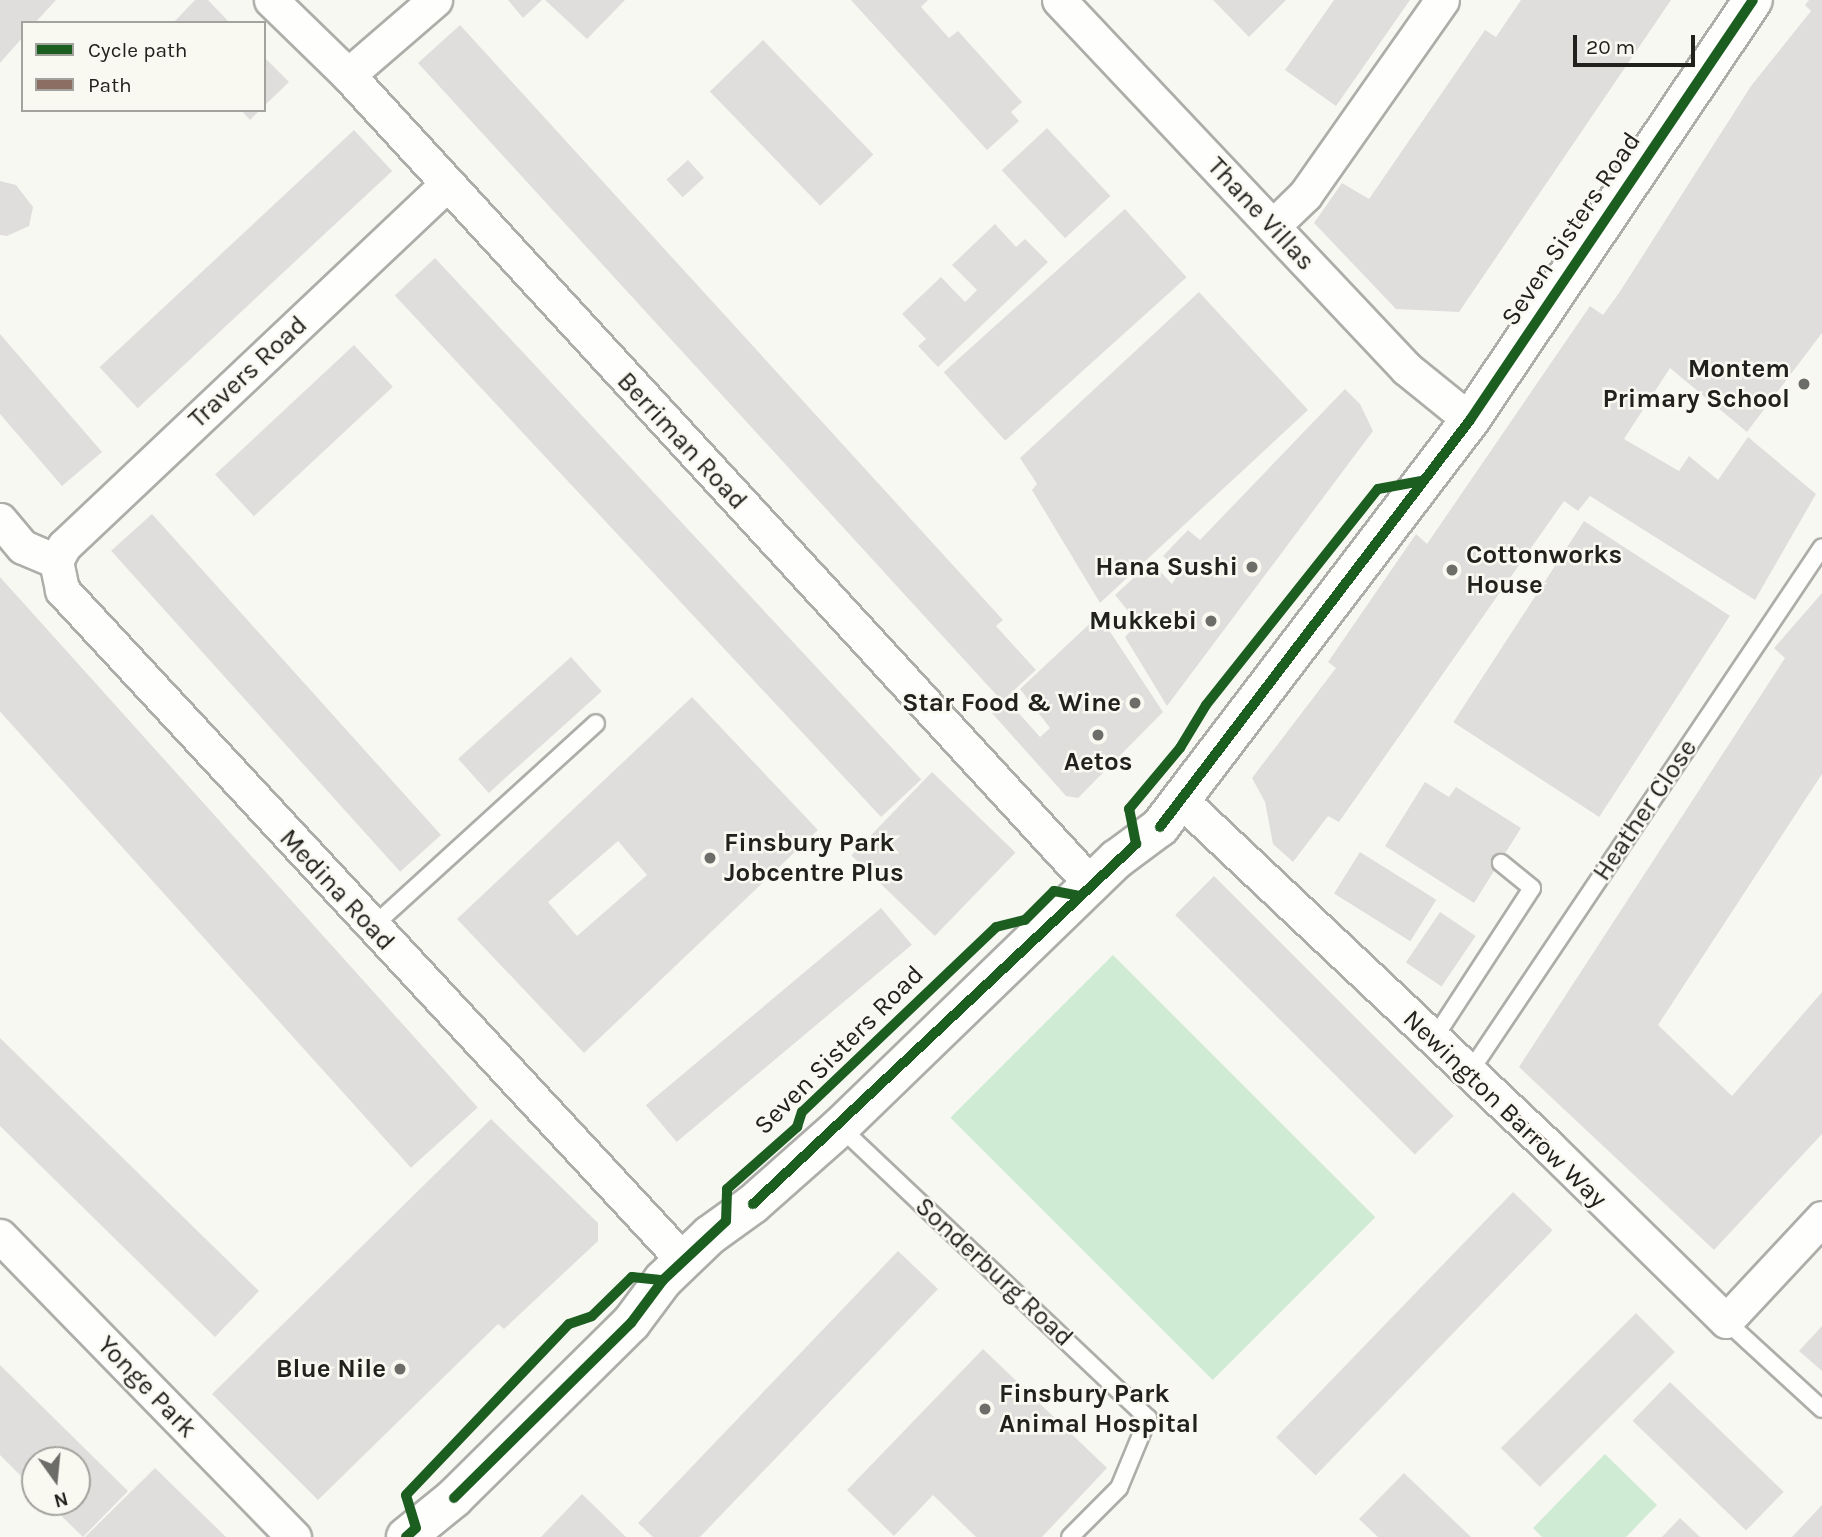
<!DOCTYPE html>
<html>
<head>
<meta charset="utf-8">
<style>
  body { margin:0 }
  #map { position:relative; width:1822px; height:1537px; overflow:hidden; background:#f8f8f3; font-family:Karla,sans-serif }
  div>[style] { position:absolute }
  .green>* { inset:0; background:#d0ebd4; transform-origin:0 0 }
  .building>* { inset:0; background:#dfdedd; transform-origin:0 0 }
  .roads { filter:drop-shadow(2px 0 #adada9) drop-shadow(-2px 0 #adada9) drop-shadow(0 2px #adada9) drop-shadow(0 -2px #adada9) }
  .lane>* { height:16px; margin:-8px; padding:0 8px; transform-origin:8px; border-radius:8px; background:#fefefd }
  .street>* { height:33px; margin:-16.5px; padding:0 16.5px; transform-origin:16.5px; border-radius:16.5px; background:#fefefd }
  .highway>* { height:38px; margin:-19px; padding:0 19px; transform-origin:19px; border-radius:19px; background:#fefefd }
  .quiet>* { height:9px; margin-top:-4.5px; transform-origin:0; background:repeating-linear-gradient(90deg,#8d6e63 0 18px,transparent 0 27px) }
  .cycleway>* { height:10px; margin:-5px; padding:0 5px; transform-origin:5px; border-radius:5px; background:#1b5e20 }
  .dots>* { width:19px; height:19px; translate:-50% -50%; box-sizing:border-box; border:4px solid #faf9f1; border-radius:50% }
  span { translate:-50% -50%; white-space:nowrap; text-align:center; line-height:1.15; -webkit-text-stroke:5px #faf9f1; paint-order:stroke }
  .street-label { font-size:26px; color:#21211e }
  .poi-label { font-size:26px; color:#21211e; font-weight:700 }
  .right { translate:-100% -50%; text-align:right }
  .left { translate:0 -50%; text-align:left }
  .legend { position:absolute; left:21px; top:21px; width:245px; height:91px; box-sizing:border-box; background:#faf9f1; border:2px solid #a3a39d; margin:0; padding:9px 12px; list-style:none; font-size:21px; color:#21211e }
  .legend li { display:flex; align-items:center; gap:14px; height:35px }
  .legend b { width:35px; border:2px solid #a3a39d }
  .north { position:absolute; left:21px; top:1446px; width:70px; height:70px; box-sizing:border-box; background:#faf9f1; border:2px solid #a3a39d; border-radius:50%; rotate:165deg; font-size:19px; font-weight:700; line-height:28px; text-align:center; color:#21211e }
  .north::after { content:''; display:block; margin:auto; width:24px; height:32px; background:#6c6c69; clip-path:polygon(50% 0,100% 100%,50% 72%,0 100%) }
  .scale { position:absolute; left:1573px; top:35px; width:122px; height:32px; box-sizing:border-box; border:4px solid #21211e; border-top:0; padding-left:9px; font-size:21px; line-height:24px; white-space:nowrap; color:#21211e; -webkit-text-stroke:5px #faf9f1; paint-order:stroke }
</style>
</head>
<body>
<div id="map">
  <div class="green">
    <div style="left:1113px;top:955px;width:371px;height:230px;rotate:45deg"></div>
    <div style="clip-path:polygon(1605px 1454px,1657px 1505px,1626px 1537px,1542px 1537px,1533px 1528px)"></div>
  </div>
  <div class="building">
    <div style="clip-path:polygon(0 0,56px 0,35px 23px,23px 23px,23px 37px,0 63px)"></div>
    <div style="clip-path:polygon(195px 0,208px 0,230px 23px,173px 23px)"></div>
    <div style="clip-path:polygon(508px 0,542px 0,523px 18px)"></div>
    <div style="clip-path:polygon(545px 0,625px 0,587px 39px)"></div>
    <div style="clip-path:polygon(851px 0,928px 0,921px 7px,949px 38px,958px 31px,1022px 102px,1011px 112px,1019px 121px,987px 150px)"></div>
    <div style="clip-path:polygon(1213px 0,1286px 0,1249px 37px)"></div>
    <div style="clip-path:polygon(1334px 0,1410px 0,1336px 106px,1285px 70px)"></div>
    <div style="clip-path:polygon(1521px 0,1671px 0,1459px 312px,1396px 309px,1314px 223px,1342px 183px,1369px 199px,1485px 30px,1496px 37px)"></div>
    <div style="clip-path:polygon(1809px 0,1822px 0,1822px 333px,1747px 432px,1670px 368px,1624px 439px,1679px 471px,1689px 456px,1718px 480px,1748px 437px,1816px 494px,1755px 600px,1590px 496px,1578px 511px,1564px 501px,1339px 822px,1328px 816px,1293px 862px,1273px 844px,1265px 802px,1252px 778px,1336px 668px,1328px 662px,1416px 534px,1427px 544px,1590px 306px,1603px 315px,1619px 293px,1751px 86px,1811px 11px,1805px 5px)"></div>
    <div style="clip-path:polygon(460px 25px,1003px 620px,996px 626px,1036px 670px,1002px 701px,418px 63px)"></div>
    <div style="left:763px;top:40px;width:159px;height:74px;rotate:46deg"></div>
    <div style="clip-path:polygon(264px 57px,289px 82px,264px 106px)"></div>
    <div style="clip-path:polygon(241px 110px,260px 110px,250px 120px)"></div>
    <div style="left:1047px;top:128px;width:93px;height:62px;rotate:47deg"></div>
    <div style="left:354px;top:130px;width:56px;height:348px;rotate:47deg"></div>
    <div style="left:688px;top:160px;width:24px;height:29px;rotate:48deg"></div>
    <div style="clip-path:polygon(0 181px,16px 185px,33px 207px,29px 226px,7px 236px,0 235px)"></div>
    <div style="left:1125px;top:209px;width:92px;height:244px;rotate:48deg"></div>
    <div style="clip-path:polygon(995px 224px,1016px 247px,1025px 239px,1048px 262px,938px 367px,918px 346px,926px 339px,902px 314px,941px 277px,965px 302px,977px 290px,952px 265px)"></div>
    <div style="left:435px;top:258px;width:713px;height:55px;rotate:47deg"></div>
    <div style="clip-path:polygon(1199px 292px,1308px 410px,1100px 603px,1032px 490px,1037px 484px,1020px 458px)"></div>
    <div style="clip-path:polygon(0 334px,102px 452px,62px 486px,0 414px)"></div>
    <div style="left:354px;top:345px;width:57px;height:190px;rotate:47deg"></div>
    <div style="clip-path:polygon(1345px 389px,1360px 404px,1373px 431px,1167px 706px,1125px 637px,1138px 623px,1115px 595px,1151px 562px,1172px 584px,1180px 571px,1163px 556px,1188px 530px,1200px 540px)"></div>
    <div style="left:152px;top:514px;width:432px;height:55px;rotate:48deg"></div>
    <div style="left:1584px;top:521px;width:174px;height:240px;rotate:33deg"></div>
    <div style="left:0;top:577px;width:714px;height:90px;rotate:48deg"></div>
    <div style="clip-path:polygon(1822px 593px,1822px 774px,1658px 1025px,1732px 1096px,1822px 992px,1822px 1134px,1714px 1250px,1519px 1067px,1785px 658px,1774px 648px)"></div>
    <div style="clip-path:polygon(1099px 615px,1163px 712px,1078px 798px,1066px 796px,992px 713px,1007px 700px,1040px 737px,1050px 728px,1020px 689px)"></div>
    <div style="left:571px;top:657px;width:46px;height:152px;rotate:48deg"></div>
    <div style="clip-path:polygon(evenodd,692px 697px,818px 830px,584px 1053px,457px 919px,692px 697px,618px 841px,647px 875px,577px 936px,548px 902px,618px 841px)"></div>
    <div style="left:932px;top:772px;width:116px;height:116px;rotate:44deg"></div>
    <div style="clip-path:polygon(1425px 782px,1449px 797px,1456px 787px,1521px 828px,1474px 903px,1385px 846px)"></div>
    <div style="left:1360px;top:852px;width:90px;height:49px;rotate:32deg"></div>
    <div style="left:1214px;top:876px;width:339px;height:55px;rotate:45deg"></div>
    <div style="left:881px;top:908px;width:48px;height:307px;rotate:50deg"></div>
    <div style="left:1440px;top:912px;width:43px;height:61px;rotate:34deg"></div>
    <div style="clip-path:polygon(0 1038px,259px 1291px,215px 1337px,0 1126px)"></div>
    <div style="clip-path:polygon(491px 1119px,598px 1223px,598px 1241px,504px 1329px,498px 1324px,318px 1500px,212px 1394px)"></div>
    <div style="left:1513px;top:1192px;width:55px;height:341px;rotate:44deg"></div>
    <div style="clip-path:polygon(898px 1251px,938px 1289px,700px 1537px,653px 1537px,638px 1523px)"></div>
    <div style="left:1636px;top:1313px;width:55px;height:191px;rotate:45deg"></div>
    <div style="clip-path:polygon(1822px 1326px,1822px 1371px,1799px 1351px)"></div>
    <div style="clip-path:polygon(983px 1349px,1107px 1468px,1042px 1537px,976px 1537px,933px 1495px,894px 1536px,847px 1490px)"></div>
    <div style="clip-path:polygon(0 1365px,128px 1491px,83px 1537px,47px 1502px,77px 1502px,77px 1460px,35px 1460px,35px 1490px,0 1455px)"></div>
    <div style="left:1670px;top:1382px;width:158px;height:54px;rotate:44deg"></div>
    <div style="clip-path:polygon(155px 1468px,226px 1537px,85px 1537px)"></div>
    <div style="clip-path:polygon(1404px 1473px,1471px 1537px,1378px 1537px,1359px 1519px)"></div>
    <div style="clip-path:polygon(582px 1494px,626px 1537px,541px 1537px)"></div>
    <div style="clip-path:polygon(1822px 1505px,1822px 1537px,1792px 1537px)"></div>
    <div style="clip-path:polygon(1680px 1518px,1700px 1537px,1662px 1537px)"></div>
  </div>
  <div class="roads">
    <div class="lane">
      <div style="left:371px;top:928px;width:304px;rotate:-42.3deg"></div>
      <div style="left:1433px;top:1040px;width:181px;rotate:-56.9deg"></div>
      <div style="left:1532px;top:888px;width:40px;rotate:-141deg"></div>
      <div style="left:1469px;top:1073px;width:633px;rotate:-56.13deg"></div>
      <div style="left:840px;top:1127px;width:424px;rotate:43.4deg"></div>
      <div style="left:1148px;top:1418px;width:76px;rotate:112.5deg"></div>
      <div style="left:1119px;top:1488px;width:69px;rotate:135deg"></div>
      <div style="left:1726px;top:1321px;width:130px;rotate:42.5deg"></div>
    </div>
    <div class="street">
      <div style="left:271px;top:0;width:107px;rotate:44.2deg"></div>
      <div style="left:348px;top:75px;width:1100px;rotate:47.43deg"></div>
      <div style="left:1059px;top:0;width:507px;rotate:46.68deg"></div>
      <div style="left:1407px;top:369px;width:81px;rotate:39deg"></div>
      <div style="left:348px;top:75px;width:115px;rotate:-40.8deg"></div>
      <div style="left:1273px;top:226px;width:45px;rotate:-44.1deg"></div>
      <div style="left:1305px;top:195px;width:238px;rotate:-54.9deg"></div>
      <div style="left:0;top:520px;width:35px;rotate:50deg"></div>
      <div style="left:23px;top:547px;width:36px;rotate:23deg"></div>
      <div style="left:56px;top:561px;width:30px;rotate:78deg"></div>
      <div style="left:62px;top:590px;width:915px;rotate:47.17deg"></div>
      <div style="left:56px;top:561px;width:17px;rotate:-62deg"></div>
      <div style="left:64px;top:546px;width:524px;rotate:-43.38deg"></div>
      <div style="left:1182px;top:801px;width:504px;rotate:43.31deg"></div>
      <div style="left:1549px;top:1147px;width:248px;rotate:44.5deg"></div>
      <div style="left:1726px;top:1321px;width:141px;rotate:-47deg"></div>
      <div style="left:0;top:1236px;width:421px;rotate:45.7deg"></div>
    </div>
    <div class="highway">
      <div style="left:406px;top:1537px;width:62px;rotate:-39.1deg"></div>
      <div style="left:454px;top:1498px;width:249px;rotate:-44.7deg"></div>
      <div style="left:631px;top:1323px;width:54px;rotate:-53.3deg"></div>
      <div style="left:663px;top:1280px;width:65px;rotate:-43.8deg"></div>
      <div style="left:710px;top:1235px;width:53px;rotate:-35.8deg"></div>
      <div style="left:753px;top:1204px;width:116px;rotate:-41.5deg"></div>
      <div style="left:840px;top:1127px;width:385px;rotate:-44.1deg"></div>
      <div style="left:1117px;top:859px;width:54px;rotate:-36.7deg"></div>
      <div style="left:1160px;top:827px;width:512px;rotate:-52.7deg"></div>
      <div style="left:1470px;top:420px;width:506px;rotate:-56.03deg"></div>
    </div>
  </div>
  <div class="quiet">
    <div style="left:1513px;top:1114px;width:49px;rotate:42.5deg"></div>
  </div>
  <div class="cycleway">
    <div style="left:1160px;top:827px;width:512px;rotate:-52.7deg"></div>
    <div style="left:1470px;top:420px;width:506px;rotate:-56.03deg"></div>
    <div style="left:753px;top:1204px;width:526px;rotate:-43.23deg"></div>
    <div style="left:1136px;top:844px;width:36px;rotate:-101deg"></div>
    <div style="left:1129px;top:809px;width:80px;rotate:-50.1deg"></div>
    <div style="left:1180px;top:748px;width:50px;rotate:-58.8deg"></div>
    <div style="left:1206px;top:705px;width:276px;rotate:-51.5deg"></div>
    <div style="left:1378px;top:489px;width:44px;rotate:-10.5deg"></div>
    <div style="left:454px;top:1498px;width:249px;rotate:-44.7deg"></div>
    <div style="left:631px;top:1323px;width:54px;rotate:-53.3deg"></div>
    <div style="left:663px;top:1280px;width:86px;rotate:-43.1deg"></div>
    <div style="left:726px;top:1221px;width:32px;rotate:-88deg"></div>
    <div style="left:727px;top:1189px;width:94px;rotate:-41.5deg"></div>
    <div style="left:797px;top:1127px;width:16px;rotate:-72deg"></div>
    <div style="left:802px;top:1112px;width:268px;rotate:-43.6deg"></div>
    <div style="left:996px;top:927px;width:30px;rotate:-14deg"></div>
    <div style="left:1025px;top:920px;width:41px;rotate:-45deg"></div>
    <div style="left:1054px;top:891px;width:26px;rotate:11deg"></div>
    <div style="left:406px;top:1537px;width:13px;rotate:-42deg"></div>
    <div style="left:416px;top:1528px;width:34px;rotate:-107deg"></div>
    <div style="left:406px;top:1495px;width:236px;rotate:-46.4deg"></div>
    <div style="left:569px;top:1324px;width:24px;rotate:-19deg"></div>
    <div style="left:592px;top:1316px;width:56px;rotate:-44.3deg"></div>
    <div style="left:632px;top:1277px;width:31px;rotate:6deg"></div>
  </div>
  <div class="dots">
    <div style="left:1804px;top:384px;background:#6c6c69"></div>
    <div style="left:1252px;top:567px;background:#6c6c69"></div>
    <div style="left:1452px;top:570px;background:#6c6c69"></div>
    <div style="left:1211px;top:621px;background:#6c6c69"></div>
    <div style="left:1135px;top:703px;background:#6c6c69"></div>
    <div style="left:1098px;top:735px;background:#6c6c69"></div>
    <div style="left:710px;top:858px;background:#6c6c69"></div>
    <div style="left:400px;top:1369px;background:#6c6c69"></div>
    <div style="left:985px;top:1409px;background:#6c6c69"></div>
  </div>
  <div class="street-label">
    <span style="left:1261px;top:214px;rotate:47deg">Thane Villas</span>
    <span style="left:1571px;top:229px;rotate:-56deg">Seven Sisters Road</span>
    <span style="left:248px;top:372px;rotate:-43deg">Travers Road</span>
    <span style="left:682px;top:441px;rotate:47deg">Berriman Road</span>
    <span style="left:1645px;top:810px;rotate:-56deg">Heather Close</span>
    <span style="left:337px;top:890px;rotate:47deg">Medina Road</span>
    <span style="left:839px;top:1050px;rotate:-45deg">Seven Sisters Road</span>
    <span style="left:1505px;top:1109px;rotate:44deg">Newington Barrow Way</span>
    <span style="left:994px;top:1272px;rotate:43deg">Sonderburg Road</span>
    <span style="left:147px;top:1387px;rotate:46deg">Yonge Park</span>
  </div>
  <div class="poi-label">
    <span class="right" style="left:1790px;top:384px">Montem<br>Primary School</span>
    <span class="left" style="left:1466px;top:570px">Cottonworks<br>House</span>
    <span class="right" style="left:1238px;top:567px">Hana Sushi</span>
    <span class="right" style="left:1197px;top:621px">Mukkebi</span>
    <span class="right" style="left:1121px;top:703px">Star Food &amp; Wine</span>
    <span style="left:1098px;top:762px">Aetos</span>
    <span class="left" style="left:724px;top:858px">Finsbury Park<br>Jobcentre Plus</span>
    <span class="right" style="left:386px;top:1369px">Blue Nile</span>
    <span class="left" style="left:999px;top:1409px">Finsbury Park<br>Animal Hospital</span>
  </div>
  <ul class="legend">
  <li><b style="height:9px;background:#1b5e20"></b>Cycle path</li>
  <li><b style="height:9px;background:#8d6e63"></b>Path</li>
  </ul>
  <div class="north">N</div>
  <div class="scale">20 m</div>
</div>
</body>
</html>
